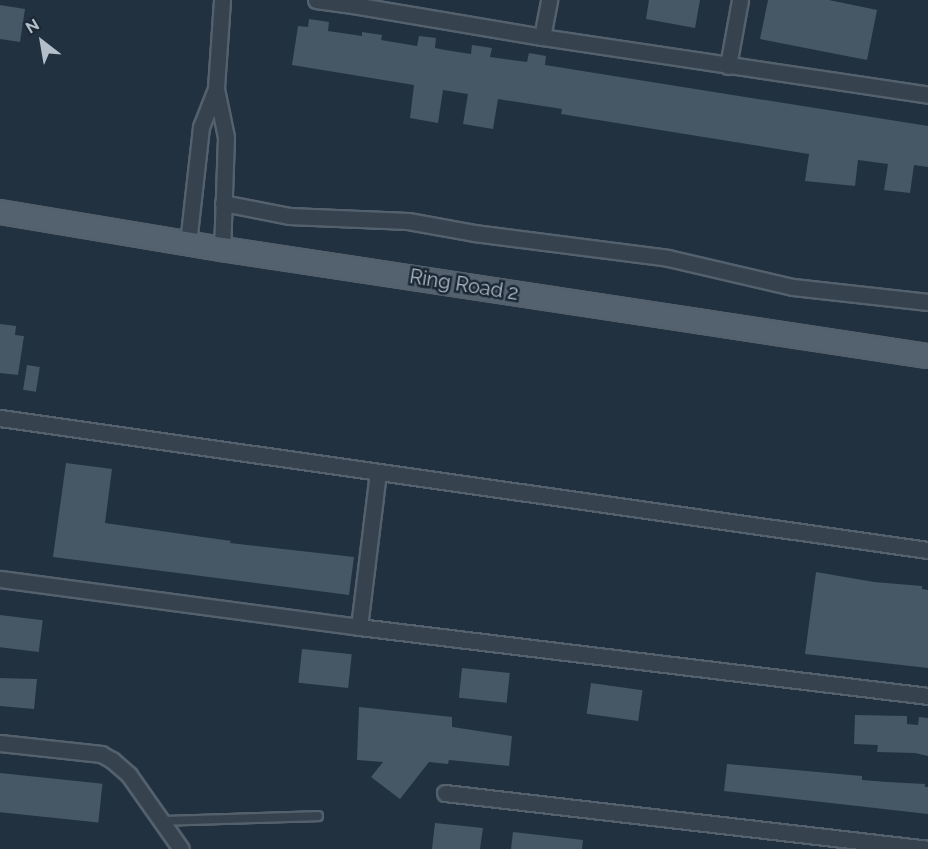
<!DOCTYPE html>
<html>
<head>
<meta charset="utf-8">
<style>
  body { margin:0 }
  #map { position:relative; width:928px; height:849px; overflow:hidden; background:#22313f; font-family:Raleway,sans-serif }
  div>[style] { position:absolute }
  .building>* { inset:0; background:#465766; transform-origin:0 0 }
  .roads { filter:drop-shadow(2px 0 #54616d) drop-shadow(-2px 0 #54616d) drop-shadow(0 2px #54616d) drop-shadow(0 -2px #54616d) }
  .lane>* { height:8px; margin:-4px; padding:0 4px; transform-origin:4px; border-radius:4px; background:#36434f }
  .street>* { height:15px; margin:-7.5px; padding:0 7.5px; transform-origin:7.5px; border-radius:7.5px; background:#36434f }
  .primary>* { height:22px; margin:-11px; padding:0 11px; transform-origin:11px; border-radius:11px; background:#54626f }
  span { translate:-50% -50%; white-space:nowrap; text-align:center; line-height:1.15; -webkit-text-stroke:5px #1b2834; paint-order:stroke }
  .street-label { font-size:20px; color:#b2beca }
  .north { position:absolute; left:12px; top:12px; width:60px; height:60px; -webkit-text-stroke:4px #1b2834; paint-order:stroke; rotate:329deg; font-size:16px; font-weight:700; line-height:24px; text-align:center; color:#b2beca }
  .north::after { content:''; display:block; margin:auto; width:21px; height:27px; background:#b2beca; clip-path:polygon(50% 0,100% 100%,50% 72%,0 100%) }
</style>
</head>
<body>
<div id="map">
  <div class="building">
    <div style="clip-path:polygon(649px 0,700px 0,695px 28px,646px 19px)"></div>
    <div style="clip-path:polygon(768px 0,829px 0,877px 10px,867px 60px,760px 39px)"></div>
    <div style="clip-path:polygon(0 5px,25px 9px,20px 42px,0 39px)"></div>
    <div style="clip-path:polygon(309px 19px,329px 22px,328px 31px,362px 36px,362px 32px,382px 35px,381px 40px,417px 46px,419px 36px,436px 38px,435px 48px,445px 50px,471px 54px,472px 45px,492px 48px,490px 57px,527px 62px,529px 53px,546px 56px,545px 65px,928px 126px,928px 167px,914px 165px,910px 193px,884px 190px,888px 164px,858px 160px,855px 186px,805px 181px,809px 154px,561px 114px,562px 109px,498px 99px,493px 129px,463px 124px,468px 94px,443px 90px,438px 123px,410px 118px,414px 85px,292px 65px,298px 26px,308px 27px)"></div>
    <div style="clip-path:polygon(0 324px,16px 326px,15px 335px,24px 336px,18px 375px,0 373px)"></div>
    <div style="left:27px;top:365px;width:13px;height:25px;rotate:9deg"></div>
    <div style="clip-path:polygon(66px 463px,112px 469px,105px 523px,231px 541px,230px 543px,354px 557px,349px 595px,53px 557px)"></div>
    <div style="clip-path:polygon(816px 572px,874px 582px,922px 586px,922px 589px,928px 590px,928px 668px,805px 654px)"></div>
    <div style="left:0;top:615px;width:43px;height:32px;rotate:7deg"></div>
    <div style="left:302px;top:649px;width:50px;height:34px;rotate:6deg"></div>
    <div style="left:462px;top:668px;width:48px;height:30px;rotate:6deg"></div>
    <div style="clip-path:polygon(0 678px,37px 679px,34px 709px,0 706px)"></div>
    <div style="left:591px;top:683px;width:52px;height:31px;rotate:8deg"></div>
    <div style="clip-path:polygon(359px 707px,452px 717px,452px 727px,512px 736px,509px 766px,449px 760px,448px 764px,429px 762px,400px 799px,371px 777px,383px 762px,357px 760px)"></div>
    <div style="clip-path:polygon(855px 715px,907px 716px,907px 724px,918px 725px,919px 717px,928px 718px,928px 756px,915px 753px,877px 752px,878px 745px,854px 744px)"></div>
    <div style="clip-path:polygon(727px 764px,862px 776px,862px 780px,887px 782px,925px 784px,925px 787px,928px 787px,928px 814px,724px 791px)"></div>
    <div style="left:0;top:773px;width:103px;height:39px;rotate:6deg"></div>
    <div style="clip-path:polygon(435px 823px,483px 828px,480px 849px,432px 849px)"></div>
    <div style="clip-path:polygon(513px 832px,583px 840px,582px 849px,511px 849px)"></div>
  </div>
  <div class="roads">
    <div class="lane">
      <div style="left:161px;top:821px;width:157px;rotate:-1.8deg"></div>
    </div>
    <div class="street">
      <div style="left:222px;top:0;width:89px;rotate:93.9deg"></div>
      <div style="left:216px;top:89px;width:49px;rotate:78.2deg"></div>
      <div style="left:226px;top:137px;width:112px;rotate:92deg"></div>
      <div style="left:316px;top:0;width:37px;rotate:8deg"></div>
      <div style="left:354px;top:0;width:5px;rotate:101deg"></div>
      <div style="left:353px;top:5px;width:192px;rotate:9.6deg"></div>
      <div style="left:542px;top:37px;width:390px;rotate:8.5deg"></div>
      <div style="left:542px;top:37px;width:38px;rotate:-79deg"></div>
      <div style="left:728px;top:66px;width:67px;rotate:-79.7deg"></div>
      <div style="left:223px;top:203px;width:67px;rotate:11.1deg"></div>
      <div style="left:289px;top:216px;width:119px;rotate:2.4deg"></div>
      <div style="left:408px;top:221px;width:67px;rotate:10.3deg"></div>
      <div style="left:474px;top:233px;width:196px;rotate:7.3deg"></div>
      <div style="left:668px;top:258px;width:128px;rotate:13.1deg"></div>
      <div style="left:793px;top:287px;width:136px;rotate:6.3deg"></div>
      <div style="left:188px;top:243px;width:117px;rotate:-83.6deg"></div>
      <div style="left:201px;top:127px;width:41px;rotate:-68.5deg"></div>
      <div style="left:0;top:418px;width:937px;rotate:8.1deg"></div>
      <div style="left:0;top:579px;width:362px;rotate:7.6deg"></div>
      <div style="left:359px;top:627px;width:573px;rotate:6.91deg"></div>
      <div style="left:359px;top:627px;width:156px;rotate:-83deg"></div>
      <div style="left:0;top:743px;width:102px;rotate:6.2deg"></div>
      <div style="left:101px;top:754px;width:13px;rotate:29deg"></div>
      <div style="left:112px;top:760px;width:23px;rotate:41deg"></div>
      <div style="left:129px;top:775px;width:90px;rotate:54.9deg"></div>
      <div style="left:445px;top:793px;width:486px;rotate:6.6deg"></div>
    </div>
    <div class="primary">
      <div style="left:0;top:212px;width:225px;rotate:9.5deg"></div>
      <div style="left:222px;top:249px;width:714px;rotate:8.62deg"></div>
    </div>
  </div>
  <div class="street-label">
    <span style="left:464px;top:285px;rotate:9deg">Ring Road 2</span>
  </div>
  <div class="north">N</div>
</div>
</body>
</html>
